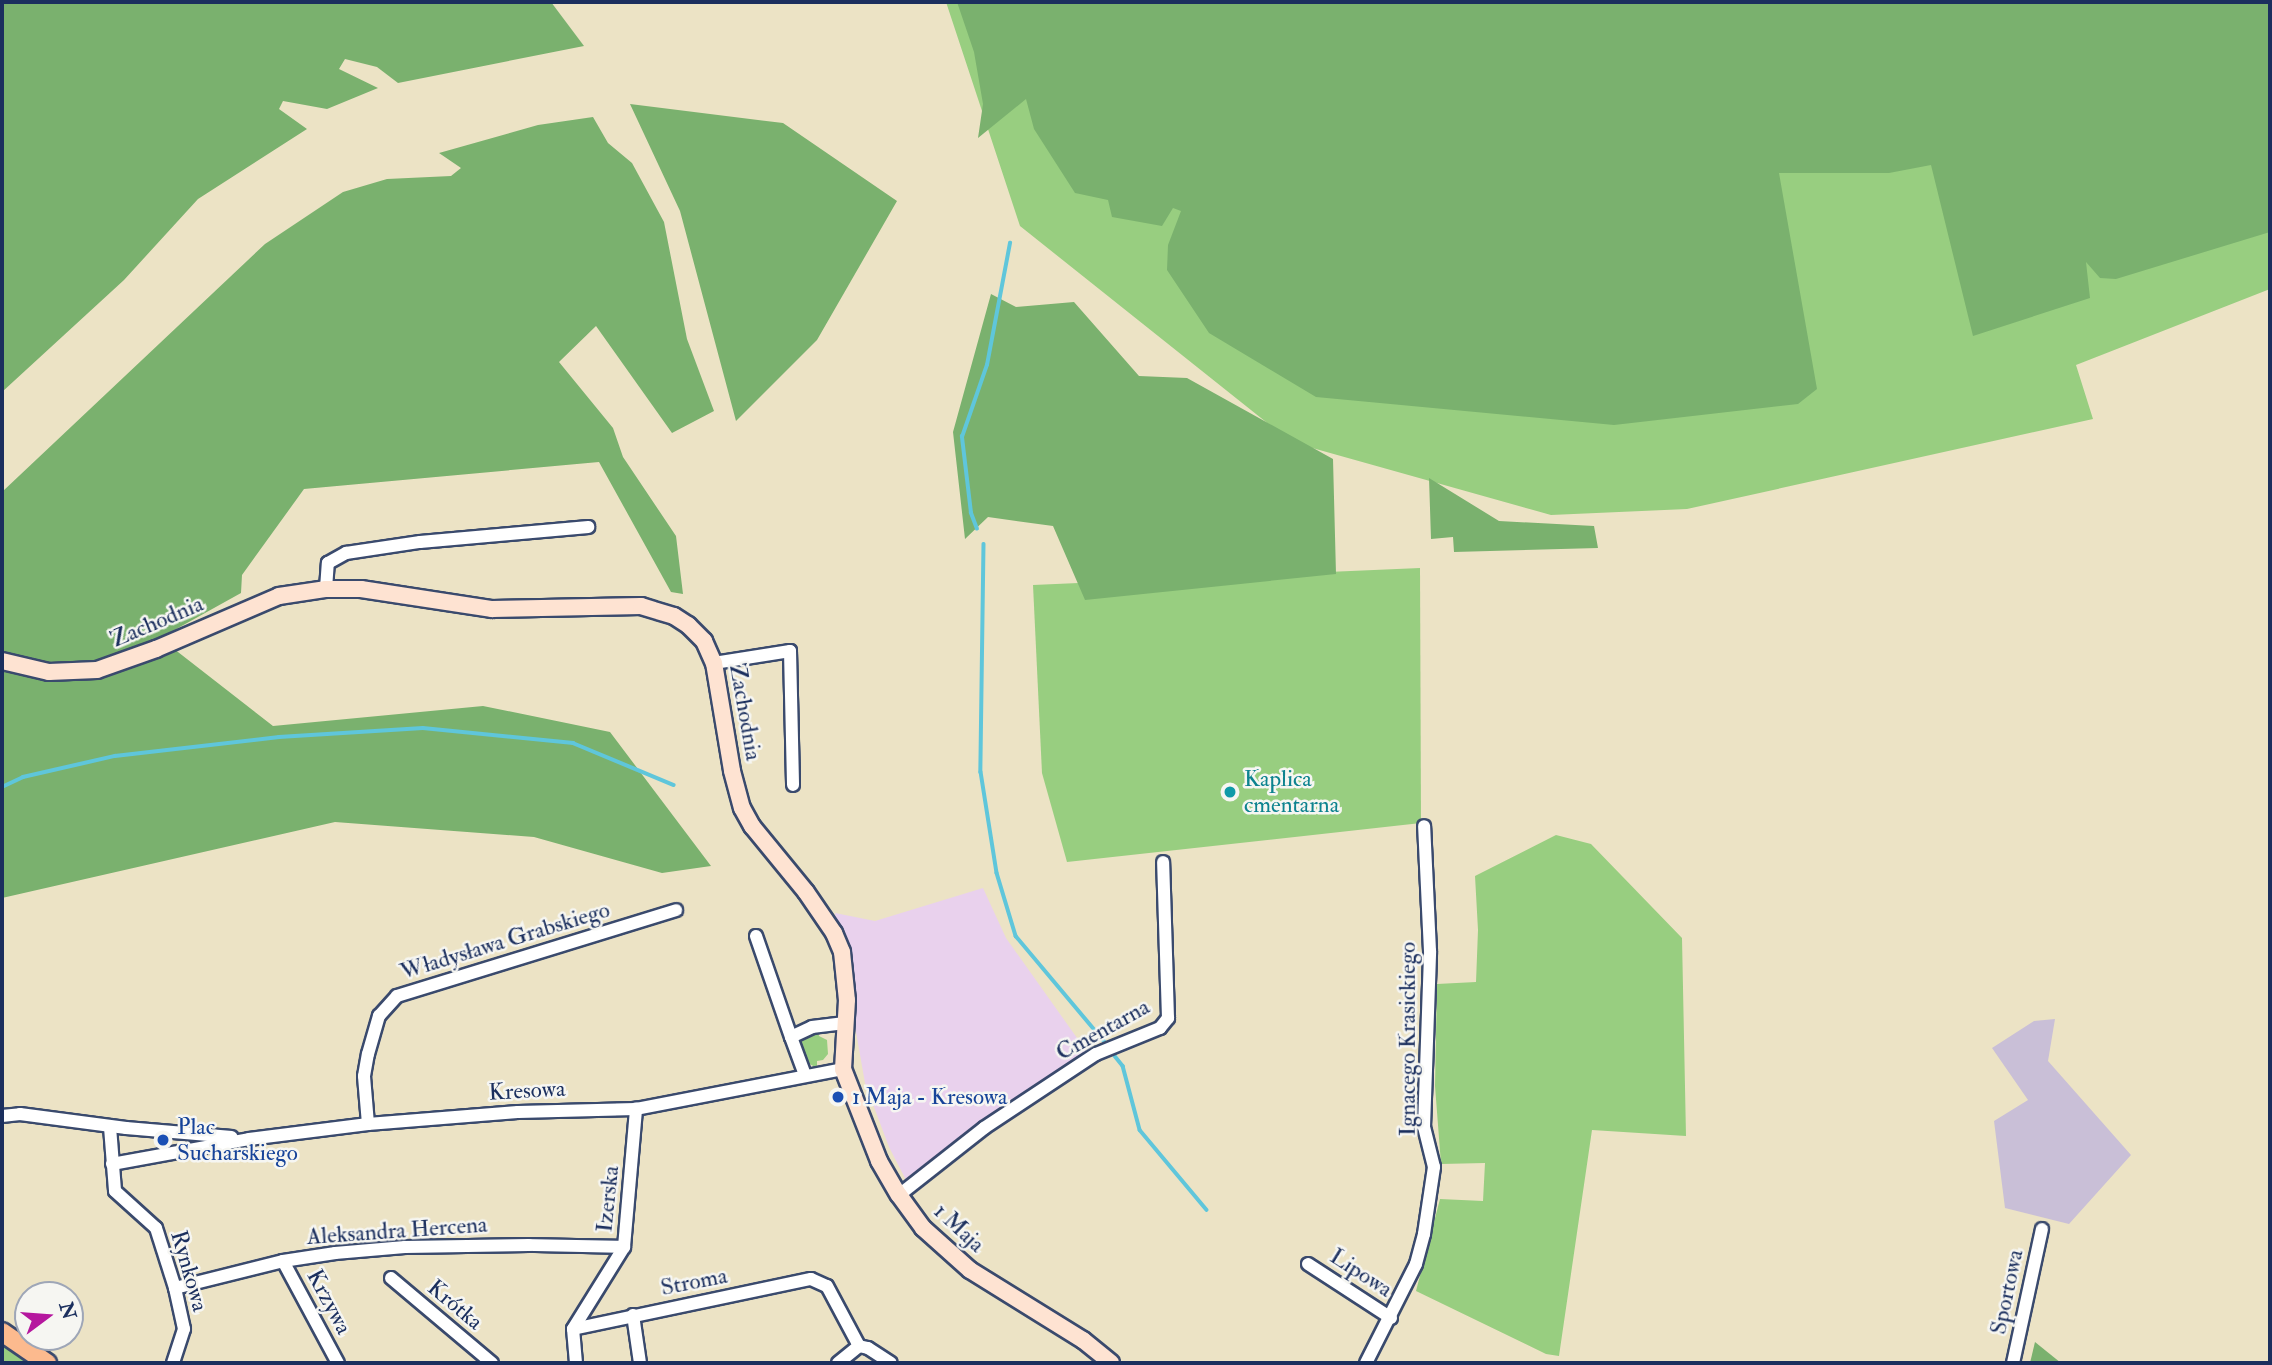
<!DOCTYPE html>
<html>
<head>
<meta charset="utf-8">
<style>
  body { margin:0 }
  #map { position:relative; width:2272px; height:1365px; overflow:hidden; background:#ece3c5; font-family:"IM FELL Double Pica",serif }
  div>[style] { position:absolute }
  .built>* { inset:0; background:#e9d1ed }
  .industrial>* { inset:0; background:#c9bfd7 }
  .green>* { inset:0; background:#98ce80 }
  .forest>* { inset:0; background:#7ab16e }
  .stream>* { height:3.5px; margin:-1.75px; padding:0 1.75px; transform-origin:1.75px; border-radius:1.75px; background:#5fc6db }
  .roads { filter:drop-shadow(2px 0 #3a4a6d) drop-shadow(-2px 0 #3a4a6d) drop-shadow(0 2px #3a4a6d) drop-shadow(0 -2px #3a4a6d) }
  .street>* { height:12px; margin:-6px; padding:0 6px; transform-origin:6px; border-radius:6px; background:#fff }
  .secondary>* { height:16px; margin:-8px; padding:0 8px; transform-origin:8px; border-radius:8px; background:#fee3d2 }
  .primary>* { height:18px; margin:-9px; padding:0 9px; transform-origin:9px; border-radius:9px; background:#fcba8e }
  .dots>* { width:19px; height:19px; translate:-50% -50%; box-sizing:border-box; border:4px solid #f6f6f2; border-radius:50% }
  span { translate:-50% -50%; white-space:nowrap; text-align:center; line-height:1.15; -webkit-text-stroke:5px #f6f6f2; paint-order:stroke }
  .street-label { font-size:23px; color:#1b2f5e }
  .culture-label { font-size:23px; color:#0d838f }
  .left { translate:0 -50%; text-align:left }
  .transit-label { font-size:23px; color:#164399 }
  .frame { position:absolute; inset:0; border:4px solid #1b2f5e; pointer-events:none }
  .north { position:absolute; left:14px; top:1281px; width:70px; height:70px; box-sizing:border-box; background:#f6f6f2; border:2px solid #9ea6b7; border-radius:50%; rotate:74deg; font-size:19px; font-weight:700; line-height:28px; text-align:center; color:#1b2f5e }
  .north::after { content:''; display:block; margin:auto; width:24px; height:32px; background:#b5179e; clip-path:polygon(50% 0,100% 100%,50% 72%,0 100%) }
</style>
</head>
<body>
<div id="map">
  <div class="built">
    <div style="clip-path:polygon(983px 888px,1006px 938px,1087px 1052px,991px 1115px,907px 1182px,889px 1147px,865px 1083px,835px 913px,875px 921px)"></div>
  </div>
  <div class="industrial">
    <div style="clip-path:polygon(2055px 1019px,2048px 1061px,2131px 1155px,2069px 1224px,2005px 1208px,1994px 1121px,2028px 1100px,1992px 1048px,2034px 1021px)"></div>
  </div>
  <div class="green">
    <div style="clip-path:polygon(946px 2px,2270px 2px,2270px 289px,2076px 365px,2093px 419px,1687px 509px,1551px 515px,1291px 442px,1020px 226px)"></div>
    <div style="clip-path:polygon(1420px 568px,1421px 823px,1067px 862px,1042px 773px,1033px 585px)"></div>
    <div style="clip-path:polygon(1556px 835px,1591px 844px,1682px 938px,1686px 1136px,1592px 1130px,1559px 1356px,1546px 1354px,1416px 1291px,1440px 1199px,1483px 1201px,1485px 1163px,1441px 1164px,1435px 1086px,1437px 984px,1476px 982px,1478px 930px,1475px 876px)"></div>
    <div style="clip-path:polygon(818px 1029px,819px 1036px,827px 1040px,828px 1054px,823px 1060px,817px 1061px,817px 1068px,806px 1062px,799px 1046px,805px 1035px)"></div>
    <div style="clip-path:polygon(2px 1341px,35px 1363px,2px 1363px)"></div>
  </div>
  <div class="forest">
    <div style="clip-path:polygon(2px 2px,551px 2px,584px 46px,398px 83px,377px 67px,345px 59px,339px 69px,378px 88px,327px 109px,283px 101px,279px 109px,307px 129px,198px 199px,124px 280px,2px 392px)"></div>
    <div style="clip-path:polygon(957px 2px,2270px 2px,2270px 232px,2116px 279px,2100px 278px,2086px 262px,2090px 298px,1973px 336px,1931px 165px,1889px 173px,1779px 173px,1817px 389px,1798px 404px,1614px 425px,1316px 397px,1209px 333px,1167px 270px,1168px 245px,1181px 211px,1173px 208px,1162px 226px,1112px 217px,1108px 200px,1075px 193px,1034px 129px,1026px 99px,978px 138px,983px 104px,974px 52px)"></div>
    <div style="clip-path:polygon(630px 104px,783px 123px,897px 201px,817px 340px,736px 421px,680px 211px)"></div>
    <div style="clip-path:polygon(593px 117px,608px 143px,632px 163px,664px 222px,687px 339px,714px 411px,672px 433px,596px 326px,559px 362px,613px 428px,623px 457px,676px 536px,683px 594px,671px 592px,599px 462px,304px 489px,242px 575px,241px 593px,160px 638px,273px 726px,483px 706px,610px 732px,711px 866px,662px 873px,534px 837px,335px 822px,2px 898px,2px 492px,265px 244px,343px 192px,387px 179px,451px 176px,461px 168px,439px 153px,538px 125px)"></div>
    <div style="clip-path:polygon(991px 294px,1016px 307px,1074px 302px,1139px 376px,1187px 378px,1333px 459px,1336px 574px,1085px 600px,1053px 526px,988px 517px,965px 539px,953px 432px)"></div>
    <div style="clip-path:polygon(1429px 478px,1499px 521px,1594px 526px,1598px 548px,1454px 552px,1453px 537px,1431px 539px)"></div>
    <div style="clip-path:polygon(2035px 1342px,2061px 1363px,2030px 1363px)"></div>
  </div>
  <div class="stream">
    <div style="left:977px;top:529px;width:17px;rotate:-111deg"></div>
    <div style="left:971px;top:513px;width:77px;rotate:-96.8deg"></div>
    <div style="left:962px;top:437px;width:76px;rotate:-70.9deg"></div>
    <div style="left:987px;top:365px;width:124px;rotate:-79.3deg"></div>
    <div style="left:984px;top:544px;width:228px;rotate:90.8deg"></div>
    <div style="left:981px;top:772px;width:102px;rotate:81deg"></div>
    <div style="left:997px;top:873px;width:66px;rotate:73.2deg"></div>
    <div style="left:1016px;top:936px;width:137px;rotate:50deg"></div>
    <div style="left:2px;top:787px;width:23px;rotate:-25deg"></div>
    <div style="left:23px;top:777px;width:94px;rotate:-12.9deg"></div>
    <div style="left:115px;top:756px;width:165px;rotate:-6.6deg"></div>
    <div style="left:279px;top:737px;width:144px;rotate:-3.6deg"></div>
    <div style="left:423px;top:728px;width:151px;rotate:5.7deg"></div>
    <div style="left:573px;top:743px;width:109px;rotate:22.6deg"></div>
    <div style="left:1115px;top:1056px;width:13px;rotate:51deg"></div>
    <div style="left:1123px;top:1066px;width:66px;rotate:75.1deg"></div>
    <div style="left:1140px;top:1130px;width:104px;rotate:50.1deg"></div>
  </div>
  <div class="roads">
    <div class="street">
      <div style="left:326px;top:589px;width:26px;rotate:-86deg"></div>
      <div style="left:328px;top:563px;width:21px;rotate:-29deg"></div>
      <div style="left:346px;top:553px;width:75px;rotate:-8.5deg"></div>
      <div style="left:420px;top:542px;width:169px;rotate:-5.1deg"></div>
      <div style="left:714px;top:663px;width:77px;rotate:-9deg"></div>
      <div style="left:790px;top:651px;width:134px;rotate:88.7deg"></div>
      <div style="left:756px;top:936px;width:107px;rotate:70.9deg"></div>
      <div style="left:805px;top:1075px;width:40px;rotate:-110.2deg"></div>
      <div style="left:791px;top:1037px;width:23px;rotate:-25deg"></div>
      <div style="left:812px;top:1027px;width:33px;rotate:-7deg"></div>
      <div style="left:2px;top:1116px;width:18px;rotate:-6deg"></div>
      <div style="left:20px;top:1114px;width:107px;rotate:7.5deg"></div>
      <div style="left:126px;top:1128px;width:106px;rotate:4.9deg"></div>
      <div style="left:368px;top:1124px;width:48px;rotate:-94.8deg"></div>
      <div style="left:364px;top:1076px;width:22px;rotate:-80deg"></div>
      <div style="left:368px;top:1054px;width:40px;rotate:-74deg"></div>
      <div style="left:379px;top:1016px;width:27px;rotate:-48deg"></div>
      <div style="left:397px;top:996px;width:292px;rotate:-17.1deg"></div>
      <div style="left:110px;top:1127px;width:64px;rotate:85.5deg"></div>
      <div style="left:115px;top:1191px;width:55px;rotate:42.1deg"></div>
      <div style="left:156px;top:1228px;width:63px;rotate:72.4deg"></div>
      <div style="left:175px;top:1288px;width:42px;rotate:77.6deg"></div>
      <div style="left:184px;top:1329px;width:36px;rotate:108deg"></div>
      <div style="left:112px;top:1164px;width:139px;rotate:-10.3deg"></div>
      <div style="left:249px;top:1139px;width:120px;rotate:-7.2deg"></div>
      <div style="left:368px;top:1124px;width:150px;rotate:-4.6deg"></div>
      <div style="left:518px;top:1112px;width:118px;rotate:-1.5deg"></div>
      <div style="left:636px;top:1109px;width:211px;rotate:-10.9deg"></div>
      <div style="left:899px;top:1195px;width:108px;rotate:-38.2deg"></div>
      <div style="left:984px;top:1128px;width:134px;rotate:-33.5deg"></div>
      <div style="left:1096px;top:1054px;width:69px;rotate:-22.1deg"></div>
      <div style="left:1160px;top:1028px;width:13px;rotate:-51deg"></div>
      <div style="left:1168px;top:1018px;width:156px;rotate:-91.8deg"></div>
      <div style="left:283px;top:1261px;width:116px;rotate:61.7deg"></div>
      <div style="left:1308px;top:1264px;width:99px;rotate:33deg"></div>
      <div style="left:391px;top:1278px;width:132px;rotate:40.1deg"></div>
      <div style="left:175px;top:1288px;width:111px;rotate:-14deg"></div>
      <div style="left:283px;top:1261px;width:53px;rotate:-8.7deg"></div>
      <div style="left:335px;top:1253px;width:70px;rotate:-4.9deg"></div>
      <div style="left:405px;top:1247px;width:124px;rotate:-0.9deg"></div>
      <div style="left:529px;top:1245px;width:95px;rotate:1.2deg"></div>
      <div style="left:633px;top:1315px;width:49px;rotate:81.7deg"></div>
      <div style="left:573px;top:1329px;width:243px;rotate:-11.9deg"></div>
      <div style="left:811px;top:1279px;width:17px;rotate:24deg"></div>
      <div style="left:827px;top:1286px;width:68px;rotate:61.9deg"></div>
      <div style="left:859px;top:1346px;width:9px;rotate:13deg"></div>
      <div style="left:868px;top:1348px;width:27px;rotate:33deg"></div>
      <div style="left:576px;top:1363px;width:34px;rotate:-95deg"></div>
      <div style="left:573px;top:1329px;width:97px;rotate:-58.1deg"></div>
      <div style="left:624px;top:1247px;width:139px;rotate:-85deg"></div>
      <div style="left:838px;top:1363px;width:27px;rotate:-39deg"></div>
      <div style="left:1366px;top:1363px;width:111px;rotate:-63.2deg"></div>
      <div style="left:1416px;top:1264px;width:31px;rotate:-75deg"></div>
      <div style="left:1424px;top:1234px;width:68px;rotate:-81.5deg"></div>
      <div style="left:1434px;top:1167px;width:41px;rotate:-104deg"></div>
      <div style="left:1424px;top:1127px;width:176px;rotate:-88deg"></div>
      <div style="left:1430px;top:951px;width:125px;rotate:-92.7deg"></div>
      <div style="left:2013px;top:1363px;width:137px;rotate:-77.8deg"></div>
    </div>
    <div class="secondary">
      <div style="left:2px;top:661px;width:48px;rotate:13.2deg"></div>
      <div style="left:49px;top:672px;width:48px;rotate:-2.4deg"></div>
      <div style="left:97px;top:670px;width:63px;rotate:-19.6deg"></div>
      <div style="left:156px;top:649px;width:134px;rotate:-23.3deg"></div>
      <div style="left:279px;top:596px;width:48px;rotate:-8.5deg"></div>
      <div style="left:326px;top:589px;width:35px"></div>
      <div style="left:361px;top:589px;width:133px;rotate:8.7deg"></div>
      <div style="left:492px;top:609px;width:149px;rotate:-1.2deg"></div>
      <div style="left:641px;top:606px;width:34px;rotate:17deg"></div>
      <div style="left:674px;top:616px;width:17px;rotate:33deg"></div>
      <div style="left:688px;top:625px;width:23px;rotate:45deg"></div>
      <div style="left:704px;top:641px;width:24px;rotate:66deg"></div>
      <div style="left:714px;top:663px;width:109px;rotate:80.5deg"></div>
      <div style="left:732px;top:771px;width:38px;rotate:75deg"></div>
      <div style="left:742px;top:808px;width:21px;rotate:61deg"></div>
      <div style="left:752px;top:826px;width:85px;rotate:50.7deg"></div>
      <div style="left:806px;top:892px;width:50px;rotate:55.7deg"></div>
      <div style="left:834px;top:933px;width:21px;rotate:67deg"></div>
      <div style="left:842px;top:952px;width:48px;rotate:84.1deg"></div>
      <div style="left:847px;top:1000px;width:69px;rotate:93.3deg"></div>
      <div style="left:843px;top:1069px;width:99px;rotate:68.6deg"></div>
      <div style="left:879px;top:1161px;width:39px;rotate:60deg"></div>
      <div style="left:899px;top:1195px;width:41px;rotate:54deg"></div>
      <div style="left:923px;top:1228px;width:63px;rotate:41.8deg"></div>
      <div style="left:970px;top:1270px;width:133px;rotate:31.8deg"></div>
      <div style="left:1083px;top:1340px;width:36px;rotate:39deg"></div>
    </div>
    <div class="primary">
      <div style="left:2px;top:1332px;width:55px;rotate:34.6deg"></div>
    </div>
  </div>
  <div class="dots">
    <div style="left:1230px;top:792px;background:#0f9aa8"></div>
    <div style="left:838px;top:1097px;background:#1a4fb4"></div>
    <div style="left:163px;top:1140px;background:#1a4fb4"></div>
  </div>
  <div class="street-label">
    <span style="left:157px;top:622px;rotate:-23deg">Zachodnia</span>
    <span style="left:745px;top:712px;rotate:80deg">Zachodnia</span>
    <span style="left:505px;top:941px;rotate:-17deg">Władysława Grabskiego</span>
    <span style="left:1103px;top:1030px;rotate:-29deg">Cmentarna</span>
    <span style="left:1408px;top:1039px;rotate:-90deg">Ignacego Krasickiego</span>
    <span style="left:527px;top:1091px;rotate:-3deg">Kresowa</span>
    <span style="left:608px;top:1199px;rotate:-84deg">Izerska</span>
    <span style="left:959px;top:1228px;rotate:43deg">1 Maja</span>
    <span style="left:397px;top:1231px;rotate:-4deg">Aleksandra Hercena</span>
    <span style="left:189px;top:1271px;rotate:74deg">Rynkowa</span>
    <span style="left:1361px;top:1273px;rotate:33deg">Lipowa</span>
    <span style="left:694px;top:1282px;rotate:-11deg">Stroma</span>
    <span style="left:2007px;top:1292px;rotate:-78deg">Sportowa</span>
    <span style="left:329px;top:1302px;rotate:62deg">Krzywa</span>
    <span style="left:455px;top:1305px;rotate:40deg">Krótka</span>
  </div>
  <div class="culture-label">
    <span class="left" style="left:1244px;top:792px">Kaplica<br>cmentarna</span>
  </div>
  <div class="transit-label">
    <span class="left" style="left:852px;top:1097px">1 Maja - Kresowa</span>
    <span class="left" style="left:177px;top:1140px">Plac<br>Sucharskiego</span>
  </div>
  <div class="frame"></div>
  <div class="north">N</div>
</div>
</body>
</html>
